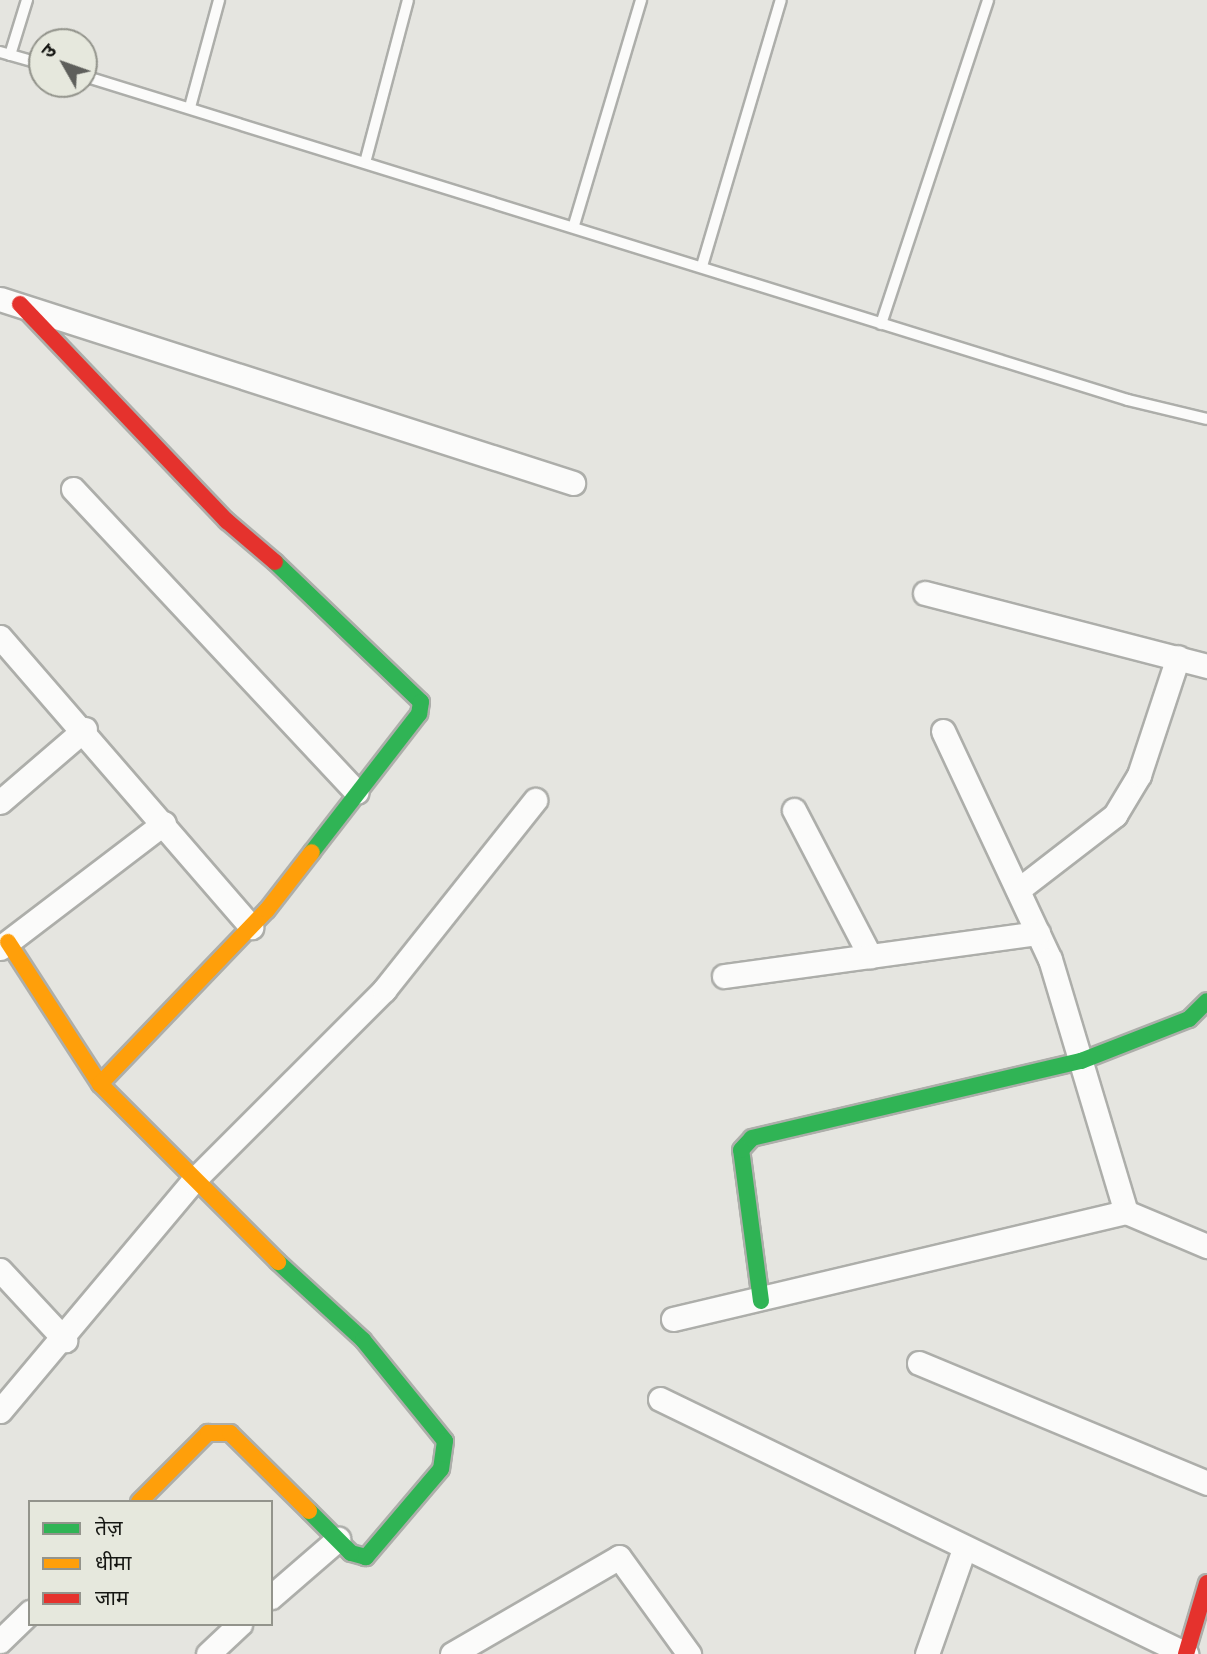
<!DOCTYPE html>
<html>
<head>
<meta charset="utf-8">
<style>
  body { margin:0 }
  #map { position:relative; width:1207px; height:1654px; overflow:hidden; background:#e5e5e0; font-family:"Exo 2","Noto Sans Devanagari",sans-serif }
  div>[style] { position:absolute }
  .roads { filter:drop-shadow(2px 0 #adaeaa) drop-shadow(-2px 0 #adaeaa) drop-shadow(0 2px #adaeaa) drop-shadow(0 -2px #adaeaa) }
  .lane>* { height:10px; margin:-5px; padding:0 5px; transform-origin:5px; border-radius:5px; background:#fbfbfa }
  .street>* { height:23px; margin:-11.5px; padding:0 11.5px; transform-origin:11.5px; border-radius:11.5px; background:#fbfbfa }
  .fast>* { height:16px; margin:-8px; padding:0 8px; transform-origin:8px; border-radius:8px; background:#30b455 }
  .slow>* { height:16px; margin:-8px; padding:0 8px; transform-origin:8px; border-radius:8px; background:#ff9f0a }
  .jam>* { height:16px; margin:-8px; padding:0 8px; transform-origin:8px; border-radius:8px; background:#e5322d }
  span { translate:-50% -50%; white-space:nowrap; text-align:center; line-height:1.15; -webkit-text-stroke:6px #e6e8dd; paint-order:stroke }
  .legend { position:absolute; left:28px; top:1500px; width:245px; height:126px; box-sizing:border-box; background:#e6e8dd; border:2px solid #93948c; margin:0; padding:9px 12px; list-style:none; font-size:21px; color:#161713 }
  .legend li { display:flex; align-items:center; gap:14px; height:35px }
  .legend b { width:35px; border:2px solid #93948c }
  .north { position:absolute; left:28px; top:28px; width:70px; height:70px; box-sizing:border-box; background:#e6e8dd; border:2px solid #93948c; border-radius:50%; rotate:310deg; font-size:19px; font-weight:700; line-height:28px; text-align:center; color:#161713 }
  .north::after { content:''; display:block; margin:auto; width:24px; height:32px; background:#5e5f5b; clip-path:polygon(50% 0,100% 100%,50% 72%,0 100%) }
</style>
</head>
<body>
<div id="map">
  <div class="roads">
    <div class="lane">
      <div style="left:0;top:52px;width:44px;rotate:15.9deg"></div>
      <div style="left:10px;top:55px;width:58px;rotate:-72.8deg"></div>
      <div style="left:84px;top:76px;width:1093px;rotate:17.24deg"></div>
      <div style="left:1128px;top:400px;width:81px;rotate:13.5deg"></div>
      <div style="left:190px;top:107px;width:111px;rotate:-74.8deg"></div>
      <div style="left:366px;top:159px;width:164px;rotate:-75.2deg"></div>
      <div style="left:574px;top:225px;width:235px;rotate:-73.4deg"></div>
      <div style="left:702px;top:266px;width:277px;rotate:-73.5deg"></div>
      <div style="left:881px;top:324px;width:341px;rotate:-71.7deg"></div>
    </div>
    <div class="street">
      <div style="left:0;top:299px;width:602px;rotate:17.8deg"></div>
      <div style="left:73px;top:489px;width:415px;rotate:46.9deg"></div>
      <div style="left:925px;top:593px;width:291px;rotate:14.5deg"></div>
      <div style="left:0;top:637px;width:384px;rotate:49.1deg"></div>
      <div style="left:943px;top:731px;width:252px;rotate:64.9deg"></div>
      <div style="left:1050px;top:959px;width:264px;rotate:73.3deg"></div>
      <div style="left:0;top:802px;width:112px;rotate:-40.7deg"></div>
      <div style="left:794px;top:810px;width:165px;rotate:62.5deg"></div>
      <div style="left:1018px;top:890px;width:123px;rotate:-37.7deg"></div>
      <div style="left:1115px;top:815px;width:47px;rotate:-59deg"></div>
      <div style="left:1139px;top:775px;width:124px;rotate:-71.7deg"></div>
      <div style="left:0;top:948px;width:206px;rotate:-37.3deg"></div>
      <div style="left:724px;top:976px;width:317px;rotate:-7.8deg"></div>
      <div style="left:0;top:1270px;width:96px;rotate:47.1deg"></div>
      <div style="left:673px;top:1319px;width:465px;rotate:-13.3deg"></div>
      <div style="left:1126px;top:1212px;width:88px;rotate:22.8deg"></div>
      <div style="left:919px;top:1363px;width:312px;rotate:22.6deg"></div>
      <div style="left:660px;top:1399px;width:585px;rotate:25.86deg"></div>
      <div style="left:0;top:1411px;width:299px;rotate:-50deg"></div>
      <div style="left:192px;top:1182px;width:272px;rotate:-45deg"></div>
      <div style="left:384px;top:990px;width:243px;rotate:-51.5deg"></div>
      <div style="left:271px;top:1597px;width:89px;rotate:-40.9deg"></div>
      <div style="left:0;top:1641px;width:42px;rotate:-44deg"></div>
      <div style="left:208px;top:1654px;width:44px;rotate:-43.2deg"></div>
      <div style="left:452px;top:1654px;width:193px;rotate:-30.1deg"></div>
      <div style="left:619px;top:1557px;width:120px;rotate:54.2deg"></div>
      <div style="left:927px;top:1654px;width:111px;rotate:-70.6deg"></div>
    </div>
    <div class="fast">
      <div style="left:275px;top:562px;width:202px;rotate:43.8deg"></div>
      <div style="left:421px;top:702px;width:12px;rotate:99deg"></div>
      <div style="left:419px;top:714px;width:175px;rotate:127.8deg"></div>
      <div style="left:278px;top:1262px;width:115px;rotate:42.5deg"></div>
      <div style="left:363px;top:1340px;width:130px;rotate:50.9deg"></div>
      <div style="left:445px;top:1441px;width:28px;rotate:98deg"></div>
      <div style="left:441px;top:1469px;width:116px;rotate:130.4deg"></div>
      <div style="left:366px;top:1557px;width:16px;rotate:-165deg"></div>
      <div style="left:351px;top:1553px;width:59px;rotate:-135deg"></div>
      <div style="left:761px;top:1301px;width:152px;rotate:-97.5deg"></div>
      <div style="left:741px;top:1150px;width:16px;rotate:-47deg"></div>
      <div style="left:752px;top:1138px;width:338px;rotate:-13.2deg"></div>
      <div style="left:1081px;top:1061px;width:116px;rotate:-21.3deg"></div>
      <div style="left:1189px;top:1019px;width:25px;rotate:-45deg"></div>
    </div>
    <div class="slow">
      <div style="left:8px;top:942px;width:169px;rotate:57.1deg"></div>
      <div style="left:100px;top:1084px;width:252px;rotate:45deg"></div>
      <div style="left:100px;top:1084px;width:241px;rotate:-46.2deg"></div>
      <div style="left:267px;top:910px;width:73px;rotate:-52.2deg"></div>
      <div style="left:139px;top:1502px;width:98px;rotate:-45deg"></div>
      <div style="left:208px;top:1433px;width:22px"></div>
      <div style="left:230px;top:1433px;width:111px;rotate:44.6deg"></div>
    </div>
    <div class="jam">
      <div style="left:20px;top:304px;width:300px;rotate:46.4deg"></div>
      <div style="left:227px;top:521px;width:63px;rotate:40.5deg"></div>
      <div style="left:1186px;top:1654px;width:74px;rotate:-73.5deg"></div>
    </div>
  </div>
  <ul class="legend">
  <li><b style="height:9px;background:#30b455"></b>तेज़</li>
  <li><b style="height:9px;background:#ff9f0a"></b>धीमा</li>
  <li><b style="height:9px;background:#e5322d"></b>जाम</li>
  </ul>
  <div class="north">उ</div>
</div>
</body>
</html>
